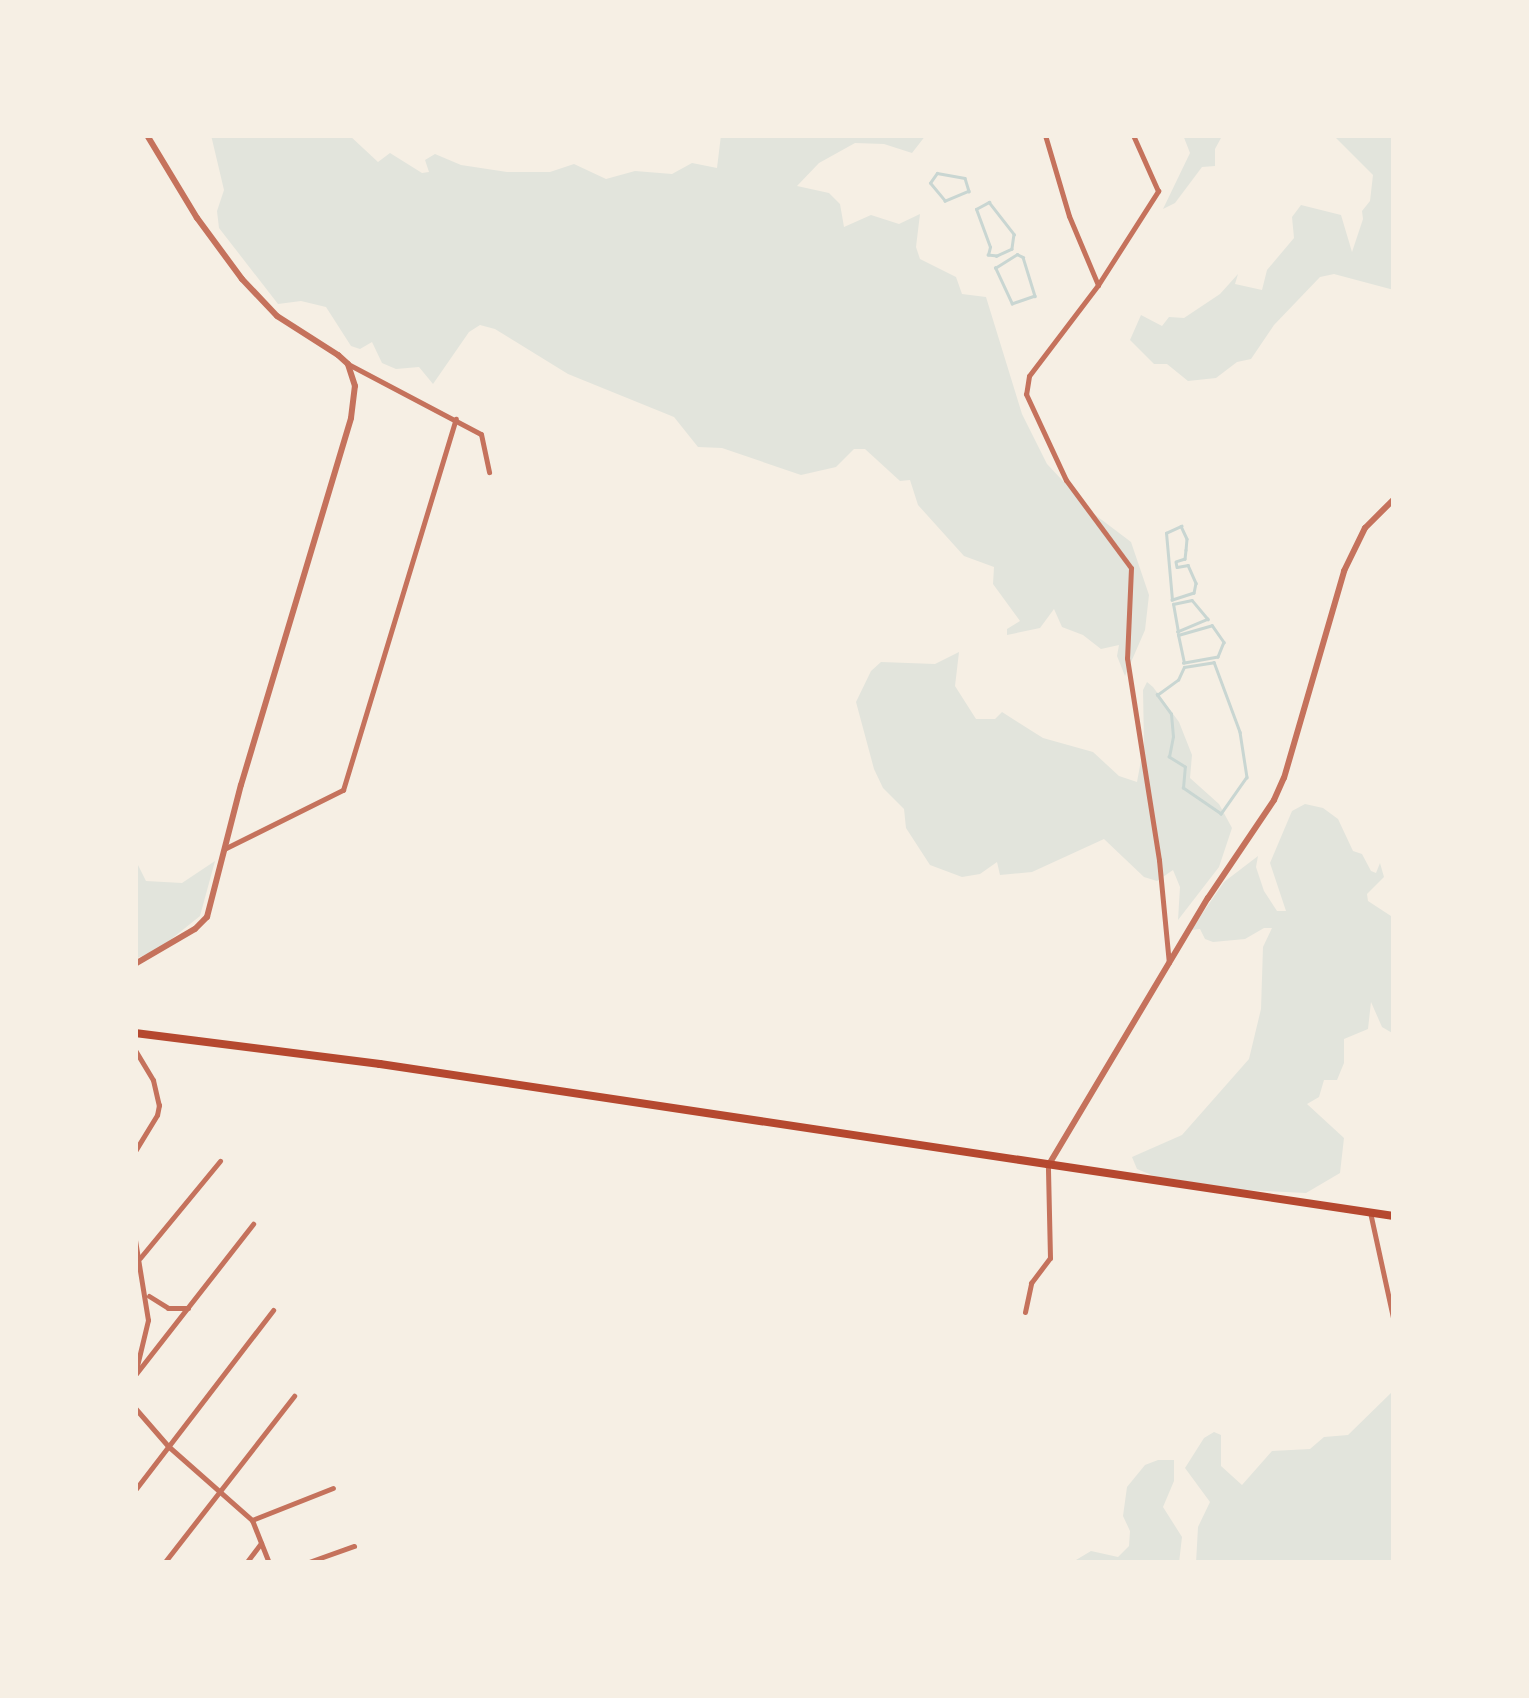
<!DOCTYPE html>
<html>
<head>
<meta charset="utf-8">
<style>
  body { margin:0 }
  #map { position:relative; width:1529px; height:1698px; overflow:hidden; background:#f6efe4; font-family:"Source Serif 4",serif }
  div>[style] { position:absolute }
  .green>* { inset:0; background:#e2e4dc }
  .stream>* { height:2.5px; margin:-1.25px; padding:0 1.25px; transform-origin:1.25px; border-radius:1.25px; background:#c9d6d2 }
  .minor>* { height:5px; margin:-2.5px; padding:0 2.5px; transform-origin:2.5px; border-radius:2.5px; background:#c5725c }
  .tertiary>* { height:6px; margin:-3px; padding:0 3px; transform-origin:3px; border-radius:3px; background:#c5725c }
  .primary>* { height:8px; margin:-4px; padding:0 4px; transform-origin:4px; border-radius:4px; background:#b5482f }
  span { translate:-50% -50%; white-space:nowrap; text-align:center; line-height:1.15; -webkit-text-stroke:10px #f6efe4; paint-order:stroke }
  .frame { position:absolute; inset:0; border:138px solid #f6efe4; pointer-events:none }
</style>
</head>
<body>
<div id="map">
  <div class="green">
    <div style="clip-path:polygon(211px 135px,349px 135px,378px 162px,390px 153px,422px 173px,429px 172px,425px 160px,435px 154px,461px 165px,507px 172px,550px 172px,574px 164px,606px 179px,635px 171px,672px 174px,692px 163px,717px 168px,721px 135px,926px 135px,912px 153px,884px 144px,855px 143px,819px 163px,797px 186px,829px 193px,840px 204px,844px 227px,871px 215px,899px 224px,920px 214px,916px 247px,920px 259px,956px 277px,962px 294px,986px 297px,1022px 414px,1047px 464px,1094px 514px,1131px 542px,1149px 595px,1145px 630px,1125px 676px,1117px 656px,1119px 645px,1101px 649px,1083px 635px,1062px 627px,1054px 609px,1040px 628px,1007px 635px,1007px 629px,1020px 621px,993px 584px,994px 567px,964px 556px,918px 505px,910px 480px,900px 481px,865px 449px,854px 449px,836px 467px,801px 475px,722px 448px,698px 447px,674px 417px,568px 374px,495px 329px,480px 325px,469px 332px,433px 384px,419px 367px,396px 369px,382px 363px,372px 342px,360px 349px,351px 346px,326px 307px,301px 301px,278px 304px,219px 228px,217px 211px,224px 190px)"></div>
    <div style="clip-path:polygon(1183px 135px,1245px 135px,1221px 138px,1215px 149px,1215px 166px,1202px 167px,1175px 203px,1163px 209px,1190px 153px)"></div>
    <div style="clip-path:polygon(1333px 135px,1394px 135px,1394px 290px,1334px 274px,1320px 277px,1274px 325px,1251px 359px,1237px 362px,1216px 378px,1188px 381px,1167px 364px,1154px 364px,1130px 340px,1141px 315px,1162px 326px,1169px 317px,1184px 318px,1220px 294px,1238px 274px,1235px 284px,1262px 290px,1267px 270px,1294px 238px,1292px 217px,1301px 205px,1341px 215px,1352px 252px,1363px 219px,1362px 211px,1370px 201px,1373px 175px)"></div>
    <div style="clip-path:polygon(959px 652px,955px 686px,976px 719px,995px 719px,1002px 712px,1043px 738px,1093px 752px,1119px 776px,1137px 782px,1144px 744px,1143px 690px,1147px 682px,1153px 687px,1179px 722px,1192px 755px,1190px 778px,1219px 804px,1232px 828px,1219px 867px,1178px 920px,1180px 887px,1173px 870px,1157px 881px,1144px 877px,1104px 839px,1032px 872px,1000px 875px,997px 862px,980px 874px,962px 877px,930px 865px,906px 828px,904px 809px,883px 788px,874px 769px,856px 702px,871px 671px,881px 662px,935px 664px)"></div>
    <div style="clip-path:polygon(1305px 804px,1323px 808px,1338px 819px,1353px 851px,1362px 854px,1371px 871px,1376px 873px,1380px 863px,1384px 877px,1367px 894px,1368px 901px,1394px 918px,1394px 1034px,1382px 1027px,1371px 1002px,1368px 1029px,1344px 1039px,1344px 1063px,1337px 1080px,1324px 1080px,1319px 1097px,1307px 1104px,1344px 1138px,1340px 1173px,1306px 1193px,1244px 1190px,1154px 1176px,1137px 1169px,1132px 1157px,1182px 1135px,1249px 1059px,1261px 1009px,1263px 947px,1272px 928px,1264px 928px,1245px 939px,1213px 942px,1205px 939px,1200px 929px,1191px 930px,1224px 882px,1258px 856px,1256px 867px,1264px 891px,1277px 911px,1286px 911px,1270px 863px,1292px 811px)"></div>
    <div style="clip-path:polygon(135px 859px,146px 881px,182px 883px,215px 861px,200px 916px,159px 949px,135px 959px)"></div>
    <div style="clip-path:polygon(1394px 1390px,1394px 1563px,1196px 1563px,1198px 1527px,1210px 1502px,1185px 1468px,1204px 1438px,1214px 1432px,1221px 1435px,1221px 1466px,1242px 1485px,1272px 1451px,1310px 1449px,1324px 1437px,1348px 1435px)"></div>
    <div style="clip-path:polygon(1158px 1460px,1174px 1460px,1174px 1481px,1163px 1507px,1182px 1537px,1179px 1563px,1071px 1563px,1091px 1551px,1118px 1557px,1129px 1546px,1130px 1531px,1123px 1516px,1127px 1487px,1145px 1465px)"></div>
  </div>
  <div class="stream">
    <div style="left:937px;top:173px;width:28px;rotate:10deg"></div>
    <div style="left:965px;top:178px;width:14px;rotate:73deg"></div>
    <div style="left:969px;top:191px;width:26px;rotate:157deg"></div>
    <div style="left:945px;top:201px;width:23px;rotate:-130deg"></div>
    <div style="left:930px;top:183px;width:12px;rotate:-55deg"></div>
    <div style="left:989px;top:202px;width:41px;rotate:52deg"></div>
    <div style="left:1014px;top:234px;width:15px;rotate:98deg"></div>
    <div style="left:1012px;top:249px;width:17px;rotate:155deg"></div>
    <div style="left:997px;top:256px;width:9px;rotate:-174deg"></div>
    <div style="left:988px;top:255px;width:8px;rotate:-76deg"></div>
    <div style="left:990px;top:247px;width:40px;rotate:-110.2deg"></div>
    <div style="left:976px;top:209px;width:15px;rotate:-28deg"></div>
    <div style="left:1017px;top:254px;width:7px;rotate:27deg"></div>
    <div style="left:1023px;top:257px;width:41px;rotate:72.9deg"></div>
    <div style="left:1035px;top:296px;width:24px;rotate:161deg"></div>
    <div style="left:1012px;top:304px;width:40px;rotate:-115deg"></div>
    <div style="left:995px;top:268px;width:26px;rotate:-32deg"></div>
    <div style="left:1181px;top:526px;width:14px;rotate:65deg"></div>
    <div style="left:1187px;top:539px;width:11px;rotate:95deg"></div>
    <div style="left:1186px;top:550px;width:9px;rotate:96deg"></div>
    <div style="left:1185px;top:559px;width:9px;rotate:162deg"></div>
    <div style="left:1176px;top:562px;width:5px;rotate:79deg"></div>
    <div style="left:1177px;top:567px;width:11px;rotate:-10deg"></div>
    <div style="left:1188px;top:565px;width:20px;rotate:66deg"></div>
    <div style="left:1196px;top:583px;width:10px;rotate:101deg"></div>
    <div style="left:1194px;top:593px;width:23px;rotate:162deg"></div>
    <div style="left:1172px;top:600px;width:67px;rotate:-95.1deg"></div>
    <div style="left:1166px;top:533px;width:17px;rotate:-25deg"></div>
    <div style="left:1192px;top:600px;width:25px;rotate:50deg"></div>
    <div style="left:1208px;top:619px;width:33px;rotate:157deg"></div>
    <div style="left:1178px;top:632px;width:28px;rotate:-100deg"></div>
    <div style="left:1173px;top:604px;width:19px;rotate:-12deg"></div>
    <div style="left:1212px;top:625px;width:21px;rotate:55deg"></div>
    <div style="left:1224px;top:642px;width:16px;rotate:112deg"></div>
    <div style="left:1218px;top:657px;width:35px;rotate:170deg"></div>
    <div style="left:1184px;top:663px;width:29px;rotate:-102deg"></div>
    <div style="left:1178px;top:635px;width:35px;rotate:-16deg"></div>
    <div style="left:1214px;top:662px;width:75px;rotate:69.6deg"></div>
    <div style="left:1240px;top:732px;width:46px;rotate:81.2deg"></div>
    <div style="left:1247px;top:777px;width:45px;rotate:125.1deg"></div>
    <div style="left:1221px;top:814px;width:46px;rotate:-145.6deg"></div>
    <div style="left:1183px;top:788px;width:21px;rotate:-85deg"></div>
    <div style="left:1185px;top:767px;width:19px;rotate:-148deg"></div>
    <div style="left:1169px;top:757px;width:20px;rotate:-79deg"></div>
    <div style="left:1173px;top:737px;width:23px;rotate:-95deg"></div>
    <div style="left:1171px;top:714px;width:24px;rotate:-126deg"></div>
    <div style="left:1157px;top:695px;width:26px;rotate:-36deg"></div>
    <div style="left:1178px;top:680px;width:14px;rotate:-65deg"></div>
    <div style="left:1184px;top:667px;width:30px;rotate:-9deg"></div>
  </div>
  <div class="minor">
    <div style="left:1045px;top:135px;width:84px;rotate:73.5deg"></div>
    <div style="left:1069px;top:216px;width:75px;rotate:67.2deg"></div>
    <div style="left:1098px;top:285px;width:114px;rotate:127.2deg"></div>
    <div style="left:1029px;top:376px;width:18px;rotate:99deg"></div>
    <div style="left:1026px;top:394px;width:95px;rotate:65.1deg"></div>
    <div style="left:1066px;top:480px;width:109px;rotate:53.5deg"></div>
    <div style="left:1131px;top:568px;width:90px;rotate:92.5deg"></div>
    <div style="left:1127px;top:658px;width:205px;rotate:81deg"></div>
    <div style="left:1159px;top:860px;width:103px;rotate:84.5deg"></div>
    <div style="left:1098px;top:285px;width:112px;rotate:-57.4deg"></div>
    <div style="left:1158px;top:191px;width:61px;rotate:-114.1deg"></div>
    <div style="left:348px;top:364px;width:150px;rotate:27.8deg"></div>
    <div style="left:481px;top:434px;width:39px;rotate:78deg"></div>
    <div style="left:224px;top:849px;width:133px;rotate:-26.4deg"></div>
    <div style="left:343px;top:790px;width:388px;rotate:-73.1deg"></div>
    <div style="left:135px;top:1050px;width:35px;rotate:59deg"></div>
    <div style="left:153px;top:1080px;width:26px;rotate:77deg"></div>
    <div style="left:159px;top:1105px;width:10px;rotate:101deg"></div>
    <div style="left:157px;top:1115px;width:42px;rotate:121.4deg"></div>
    <div style="left:1370px;top:1212px;width:113px;rotate:77.7deg"></div>
    <div style="left:135px;top:1240px;width:81px;rotate:80.8deg"></div>
    <div style="left:148px;top:1320px;width:51px;rotate:103.5deg"></div>
    <div style="left:140px;top:1258px;width:126px;rotate:-50.5deg"></div>
    <div style="left:149px;top:1296px;width:22px;rotate:32deg"></div>
    <div style="left:168px;top:1308px;width:20px"></div>
    <div style="left:1025px;top:1312px;width:30px;rotate:-78deg"></div>
    <div style="left:1031px;top:1283px;width:31px;rotate:-53deg"></div>
    <div style="left:1050px;top:1258px;width:91px;rotate:-91.3deg"></div>
    <div style="left:135px;top:1375px;width:192px;rotate:-52deg"></div>
    <div style="left:135px;top:1408px;width:50px;rotate:49deg"></div>
    <div style="left:168px;top:1446px;width:112px;rotate:41.4deg"></div>
    <div style="left:252px;top:1520px;width:46px;rotate:68.4deg"></div>
    <div style="left:135px;top:1490px;width:227px;rotate:-52.5deg"></div>
    <div style="left:252px;top:1520px;width:87px;rotate:-21.6deg"></div>
    <div style="left:164px;top:1563px;width:212px;rotate:-52.1deg"></div>
    <div style="left:246px;top:1563px;width:25px;rotate:-53deg"></div>
    <div style="left:306px;top:1563px;width:51px;rotate:-19.5deg"></div>
  </div>
  <div class="tertiary">
    <div style="left:135px;top:964px;width:69px;rotate:-30.3deg"></div>
    <div style="left:195px;top:929px;width:17px;rotate:-45deg"></div>
    <div style="left:207px;top:917px;width:136px;rotate:-75.6deg"></div>
    <div style="left:241px;top:785px;width:383px;rotate:-73.3deg"></div>
    <div style="left:351px;top:418px;width:32px;rotate:-83deg"></div>
    <div style="left:355px;top:386px;width:23px;rotate:-108deg"></div>
    <div style="left:348px;top:364px;width:13px;rotate:-138deg"></div>
    <div style="left:338px;top:355px;width:72px;rotate:-147.4deg"></div>
    <div style="left:277px;top:316px;width:51px;rotate:-133.4deg"></div>
    <div style="left:242px;top:279px;width:76px;rotate:-126.4deg"></div>
    <div style="left:197px;top:218px;width:97px;rotate:-121.1deg"></div>
    <div style="left:1048px;top:1166px;width:312px;rotate:-59.2deg"></div>
    <div style="left:1208px;top:898px;width:118px;rotate:-56deg"></div>
    <div style="left:1274px;top:800px;width:24px;rotate:-66deg"></div>
    <div style="left:1284px;top:778px;width:216px;rotate:-73.8deg"></div>
    <div style="left:1344px;top:571px;width:48px;rotate:-64deg"></div>
    <div style="left:1365px;top:528px;width:41px;rotate:-45deg"></div>
  </div>
  <div class="primary">
    <div style="left:135px;top:1033px;width:247px;rotate:7.2deg"></div>
    <div style="left:380px;top:1064px;width:1025px;rotate:8.53deg"></div>
  </div>
  <div class="frame"></div>
</div>
</body>
</html>
